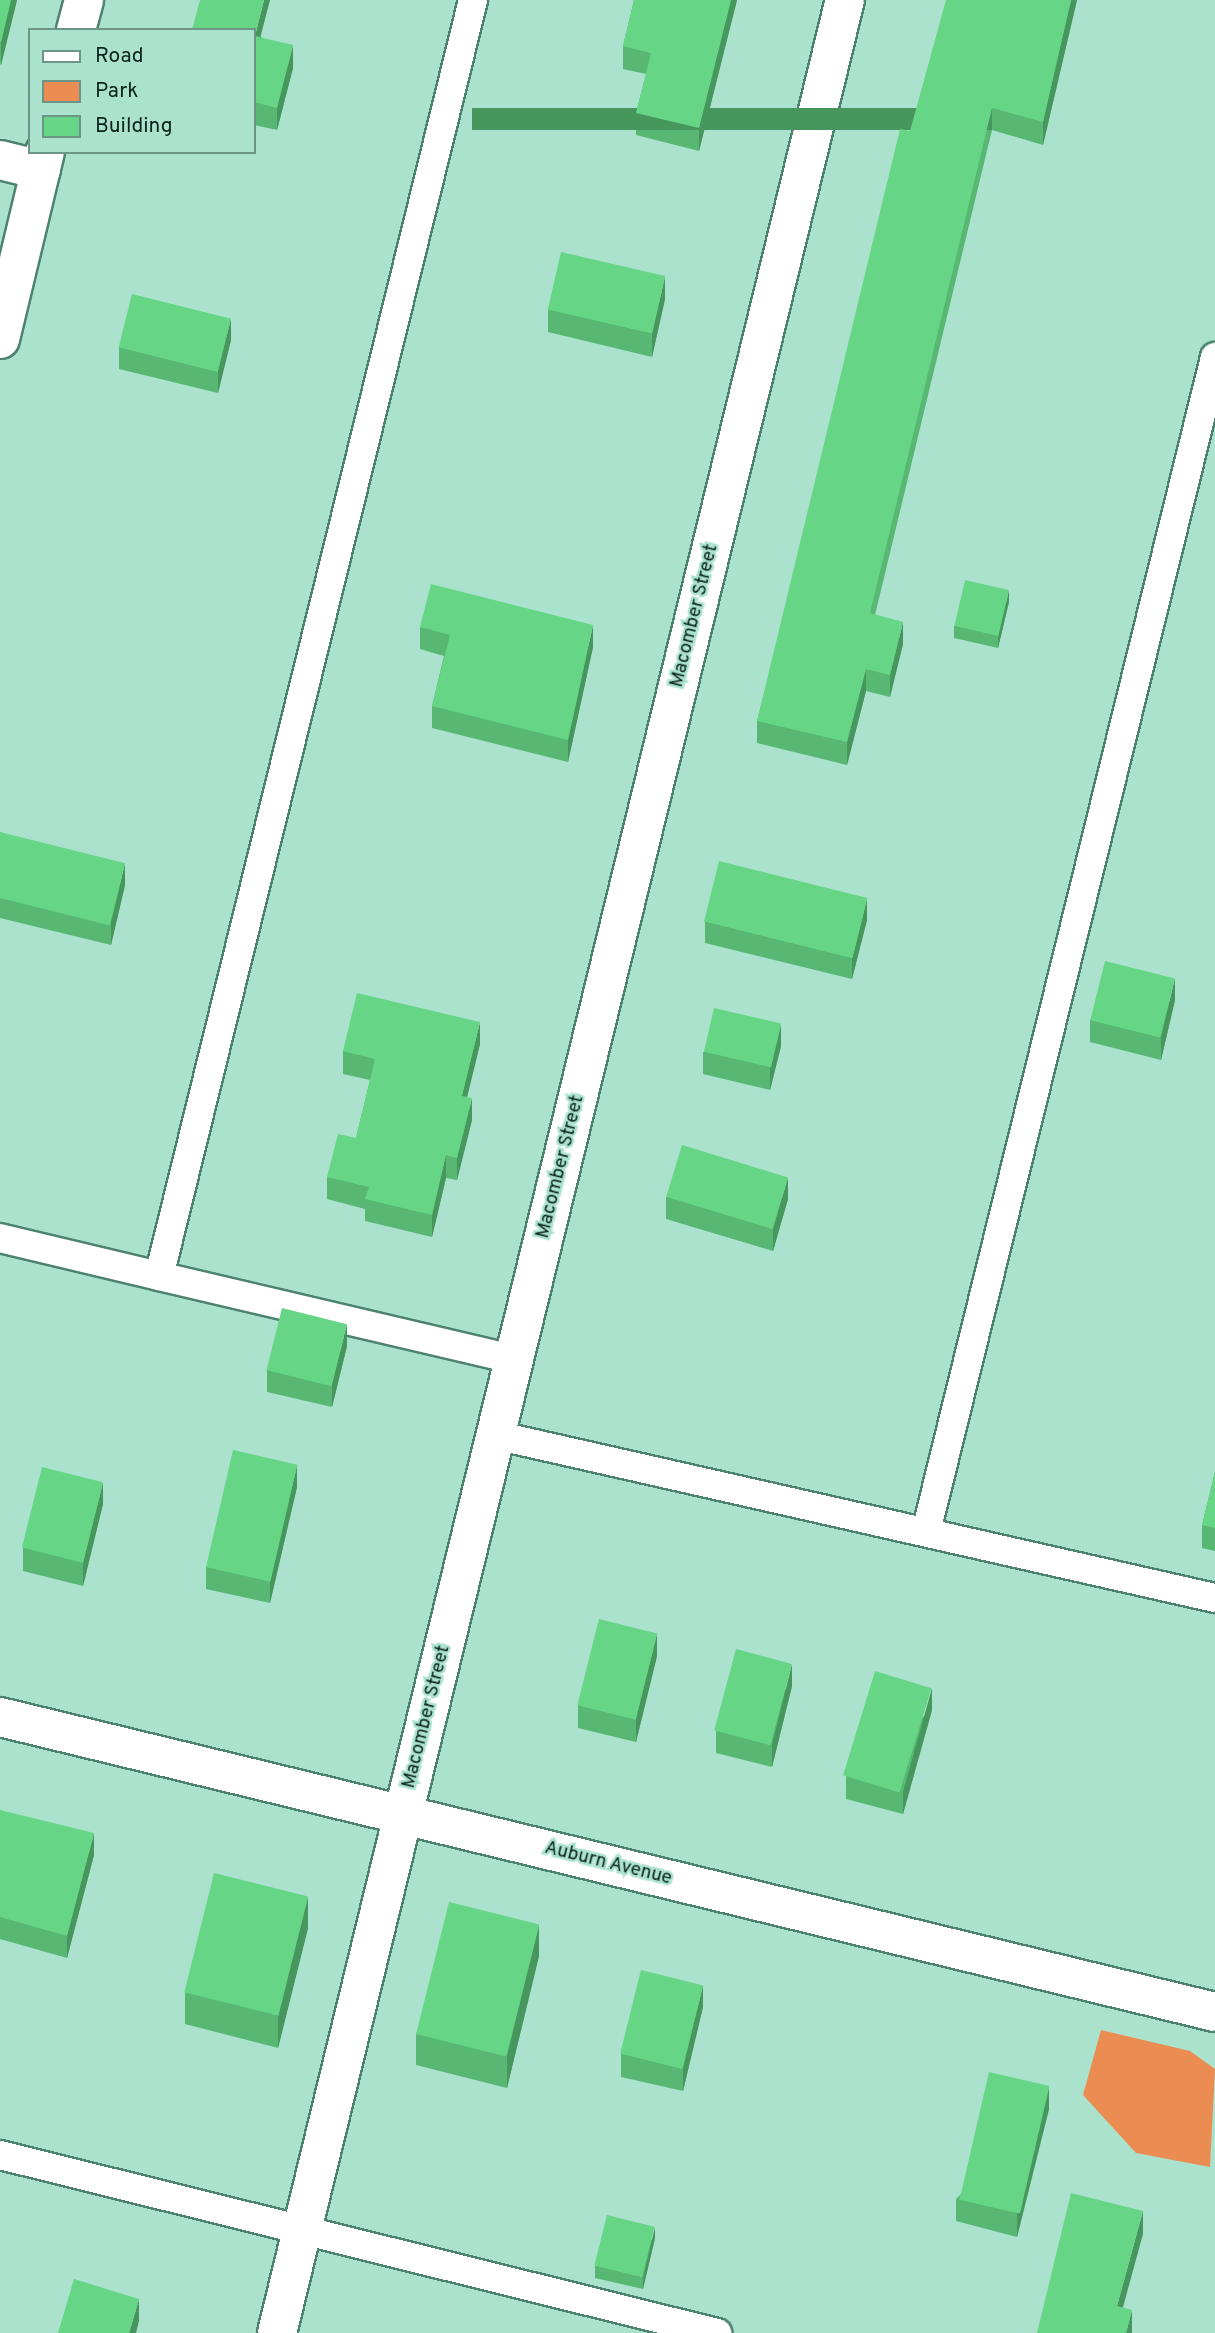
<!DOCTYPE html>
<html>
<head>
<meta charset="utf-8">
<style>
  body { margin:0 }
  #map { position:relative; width:1215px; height:2333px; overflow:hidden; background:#aae2ce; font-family:Overpass,sans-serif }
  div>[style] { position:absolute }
  .green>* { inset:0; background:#eb8d53 }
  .roads { filter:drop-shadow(2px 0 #4d8270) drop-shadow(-2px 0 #4d8270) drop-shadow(0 2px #4d8270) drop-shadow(0 -2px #4d8270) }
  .service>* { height:28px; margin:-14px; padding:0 14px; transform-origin:14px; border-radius:14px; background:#fff }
  .minor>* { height:38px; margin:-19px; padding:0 19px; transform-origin:19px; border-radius:19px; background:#fff }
  .tertiary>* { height:38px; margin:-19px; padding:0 19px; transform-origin:19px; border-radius:19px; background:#fff }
  .wall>* { inset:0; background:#58b873 }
  .shaded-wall>* { inset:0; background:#47965e; transform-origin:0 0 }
  .building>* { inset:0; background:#66d686; transform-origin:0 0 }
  span { translate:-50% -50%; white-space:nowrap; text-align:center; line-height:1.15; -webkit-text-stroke:5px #aae2ce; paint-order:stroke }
  .street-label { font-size:19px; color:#0c231c }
  .legend { position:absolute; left:28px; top:28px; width:228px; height:126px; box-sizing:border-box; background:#aae2ce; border:2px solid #6b9687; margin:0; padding:9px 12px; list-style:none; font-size:21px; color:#0c231c }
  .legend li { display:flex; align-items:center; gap:14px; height:35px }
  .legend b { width:35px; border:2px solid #6b9687 }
</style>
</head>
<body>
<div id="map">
  <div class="green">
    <div style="clip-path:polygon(1101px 2030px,1190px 2051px,1215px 2069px,1210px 2167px,1136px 2153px,1083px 2095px)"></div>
  </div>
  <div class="roads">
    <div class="service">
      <div style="left:473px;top:0;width:1314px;rotate:103.82deg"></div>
      <div style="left:159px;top:1276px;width:365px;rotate:13.2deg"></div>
      <div style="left:0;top:1238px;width:163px;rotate:13.4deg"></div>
      <div style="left:495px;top:1435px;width:738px;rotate:12.76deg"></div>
      <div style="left:926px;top:1532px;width:1210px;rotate:-76.18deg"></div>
      <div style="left:0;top:2155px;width:739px;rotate:13.94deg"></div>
    </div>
    <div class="minor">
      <div style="left:76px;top:30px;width:31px;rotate:-75deg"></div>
      <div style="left:0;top:160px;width:42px;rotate:13.7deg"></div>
      <div style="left:0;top:339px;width:192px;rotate:-76.5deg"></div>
      <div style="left:277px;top:2333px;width:2401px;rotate:-76.32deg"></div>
    </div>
    <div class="tertiary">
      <div style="left:0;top:1717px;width:1250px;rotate:13.65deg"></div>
    </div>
  </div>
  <div class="wall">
    <div style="clip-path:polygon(0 0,17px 0,1px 65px,0 64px)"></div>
    <div style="clip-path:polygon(634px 0,737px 0,699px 151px,636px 135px,636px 113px,646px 74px,623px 69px,623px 46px)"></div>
    <div style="clip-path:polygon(1077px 0,1043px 145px,992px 130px,875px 615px,903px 644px,890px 697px,866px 691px,847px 765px,757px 743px,757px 721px,910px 131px)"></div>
    <div style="clip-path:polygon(254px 30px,293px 68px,277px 130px,254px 125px)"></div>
    <div style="clip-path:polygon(665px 299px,652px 357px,548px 332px,548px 310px)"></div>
    <div style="clip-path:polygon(231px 340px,218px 393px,119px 369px,119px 347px)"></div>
    <div style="clip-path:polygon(1009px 602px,998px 648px,954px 638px,954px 626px)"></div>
    <div style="clip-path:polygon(420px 627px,593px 647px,568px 762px,432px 728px,432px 706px,444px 656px,420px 649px)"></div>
    <div style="clip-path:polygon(0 832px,125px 885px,111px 945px,0 918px)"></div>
    <div style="clip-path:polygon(867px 920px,852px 979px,705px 943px,705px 921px)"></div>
    <div style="clip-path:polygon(1175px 1000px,1161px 1060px,1090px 1042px,1090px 1020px)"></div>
    <div style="clip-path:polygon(480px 1044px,467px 1097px,472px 1120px,457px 1180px,446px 1178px,432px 1237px,365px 1221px,365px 1209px,327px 1199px,327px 1177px,356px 1138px,370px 1080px,343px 1074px,343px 1051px)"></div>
    <div style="clip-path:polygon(781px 1046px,770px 1090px,703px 1074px,703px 1052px)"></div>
    <div style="clip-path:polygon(666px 1197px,788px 1199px,773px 1251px,666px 1219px)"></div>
    <div style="clip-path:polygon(347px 1346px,332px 1407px,267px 1392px,267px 1370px)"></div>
    <div style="clip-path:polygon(1215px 1472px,1215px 1551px,1202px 1548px,1202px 1525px)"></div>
    <div style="clip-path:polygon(297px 1487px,270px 1603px,206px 1589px,206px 1567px)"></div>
    <div style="clip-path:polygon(103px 1504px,83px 1586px,23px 1571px,23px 1548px)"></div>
    <div style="clip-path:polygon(657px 1656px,636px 1742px,578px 1728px,578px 1705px)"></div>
    <div style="clip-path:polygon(792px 1686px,772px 1767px,716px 1753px,716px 1731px)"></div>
    <div style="clip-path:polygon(932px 1710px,903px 1814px,846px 1799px,846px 1776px)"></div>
    <div style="clip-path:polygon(0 1810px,94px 1855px,67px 1958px,0 1939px)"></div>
    <div style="clip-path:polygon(308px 1928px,278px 2048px,185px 2024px,185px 1993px)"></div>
    <div style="clip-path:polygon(539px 1956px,507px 2088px,416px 2065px,416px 2034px)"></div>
    <div style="clip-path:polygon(703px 2007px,683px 2091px,621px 2077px,621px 2054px)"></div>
    <div style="clip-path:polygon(1049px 2109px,1017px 2237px,956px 2221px,956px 2199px)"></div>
    <div style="clip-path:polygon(655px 2238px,643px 2289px,595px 2278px,595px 2266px)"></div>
  </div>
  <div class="shaded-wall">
    <div style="clip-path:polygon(11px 0,17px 0,1px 65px,1px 42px)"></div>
    <div style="clip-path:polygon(264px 0,270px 0,255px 58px,255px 36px)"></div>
    <div style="clip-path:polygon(731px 0,737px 0,699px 151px,699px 128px)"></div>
    <div style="clip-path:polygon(1071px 0,1077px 0,1043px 145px,1043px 122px)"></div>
    <div style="clip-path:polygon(293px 45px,293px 68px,277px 130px,277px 108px)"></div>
    <div style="left:992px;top:108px;width:22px;height:520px;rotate:90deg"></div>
    <div style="clip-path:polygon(665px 276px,665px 299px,652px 357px,652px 335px)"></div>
    <div style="clip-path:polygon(231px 318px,231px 340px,218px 393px,218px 370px)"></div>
    <div style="clip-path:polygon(1009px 590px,1009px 602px,998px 648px,998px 637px)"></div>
    <div style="clip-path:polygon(903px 622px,903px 644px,890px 697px,890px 675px)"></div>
    <div style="clip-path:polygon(593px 625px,593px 647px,568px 762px,568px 740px)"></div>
    <div style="clip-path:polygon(866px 669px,866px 691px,847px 765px,847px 742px)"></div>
    <div style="clip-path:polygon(125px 863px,125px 885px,111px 945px,111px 923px)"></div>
    <div style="clip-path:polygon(867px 898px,867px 920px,852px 979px,852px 957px)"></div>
    <div style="clip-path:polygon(1175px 978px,1175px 1000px,1161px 1060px,1161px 1038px)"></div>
    <div style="clip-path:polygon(480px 1022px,480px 1044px,462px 1118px,462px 1096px)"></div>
    <div style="clip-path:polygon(781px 1024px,781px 1046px,770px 1090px,770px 1068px)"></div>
    <div style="clip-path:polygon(472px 1098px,472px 1120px,457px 1180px,457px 1158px)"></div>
    <div style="clip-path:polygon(446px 1155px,446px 1178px,432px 1237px,432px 1215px)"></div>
    <div style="clip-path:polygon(788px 1177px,788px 1199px,773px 1251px,773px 1229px)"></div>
    <div style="clip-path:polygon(347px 1324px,347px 1346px,332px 1407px,332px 1385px)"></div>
    <div style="clip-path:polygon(297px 1465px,297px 1487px,270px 1603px,270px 1581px)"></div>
    <div style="clip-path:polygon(103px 1482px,103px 1504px,83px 1586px,83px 1563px)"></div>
    <div style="clip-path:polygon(657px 1633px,657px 1656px,636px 1742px,636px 1719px)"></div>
    <div style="clip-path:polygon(792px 1664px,792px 1686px,772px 1767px,772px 1745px)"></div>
    <div style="clip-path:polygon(932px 1688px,932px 1710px,903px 1814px,903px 1792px)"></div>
    <div style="clip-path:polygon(94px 1833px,94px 1855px,67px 1958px,67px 1936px)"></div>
    <div style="clip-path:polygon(308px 1896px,308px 1928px,278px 2048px,278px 2016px)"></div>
    <div style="clip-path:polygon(539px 1924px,539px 1956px,507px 2088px,507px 2056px)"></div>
    <div style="clip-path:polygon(703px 1985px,703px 2007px,683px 2091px,683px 2069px)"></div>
    <div style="clip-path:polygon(1049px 2086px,1049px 2109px,1017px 2237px,1017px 2214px)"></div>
    <div style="clip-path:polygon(1143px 2211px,1143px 2234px,1117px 2329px,1117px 2306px)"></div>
    <div style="clip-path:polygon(655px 2227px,655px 2238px,643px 2289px,643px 2278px)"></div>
    <div style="clip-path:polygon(139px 2299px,139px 2321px,136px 2333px,129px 2333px)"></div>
    <div style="clip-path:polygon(1132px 2310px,1132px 2333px,1126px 2333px)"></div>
  </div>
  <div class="building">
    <div style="clip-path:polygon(0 0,11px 0,1px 42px,0 42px)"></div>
    <div style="clip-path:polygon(200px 0,264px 0,255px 36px,293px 45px,277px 108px,254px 102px,254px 30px,192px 30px)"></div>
    <div style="clip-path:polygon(634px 0,731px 0,699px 128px,636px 113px,651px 53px,623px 46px)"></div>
    <div style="clip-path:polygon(946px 0,1071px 0,1043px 122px,992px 108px,870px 613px,903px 622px,890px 675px,866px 669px,847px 742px,757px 721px,900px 129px,910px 131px)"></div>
    <div style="left:561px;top:252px;width:107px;height:59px;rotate:13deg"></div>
    <div style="left:132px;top:294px;width:102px;height:55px;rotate:14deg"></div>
    <div style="left:965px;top:580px;width:45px;height:47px;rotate:13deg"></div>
    <div style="clip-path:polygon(431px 584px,593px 625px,568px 740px,432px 706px,450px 635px,420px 627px)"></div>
    <div style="left:0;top:832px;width:129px;height:64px;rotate:14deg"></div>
    <div style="left:719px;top:861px;width:153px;height:62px;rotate:14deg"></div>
    <div style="left:1105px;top:961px;width:72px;height:61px;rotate:14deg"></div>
    <div style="clip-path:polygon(357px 993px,480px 1022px,462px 1096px,472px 1098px,457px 1158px,446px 1155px,432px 1215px,365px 1199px,369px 1187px,327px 1177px,338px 1134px,356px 1138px,375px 1059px,343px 1051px)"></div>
    <div style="left:714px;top:1008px;width:69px;height:45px;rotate:13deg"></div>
    <div style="left:682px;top:1145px;width:111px;height:54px;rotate:17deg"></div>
    <div style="left:282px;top:1308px;width:67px;height:64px;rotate:14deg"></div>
    <div style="left:233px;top:1450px;width:66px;height:120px;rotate:13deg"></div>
    <div style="left:42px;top:1467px;width:63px;height:83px;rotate:14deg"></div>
    <div style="clip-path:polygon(1215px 1472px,1215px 1528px,1202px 1525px)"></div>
    <div style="left:599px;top:1619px;width:60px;height:89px;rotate:14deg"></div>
    <div style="left:736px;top:1649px;width:58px;height:84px;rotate:15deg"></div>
    <div style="left:875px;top:1671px;width:59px;height:109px;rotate:17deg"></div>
    <div style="clip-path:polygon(0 1810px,94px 1833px,67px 1936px,0 1917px)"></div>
    <div style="left:214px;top:1873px;width:97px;height:123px;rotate:14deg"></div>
    <div style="left:449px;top:1902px;width:93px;height:136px;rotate:14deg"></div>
    <div style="left:641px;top:1970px;width:64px;height:86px;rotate:14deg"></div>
    <div style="left:989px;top:2072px;width:62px;height:131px;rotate:13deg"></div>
    <div style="clip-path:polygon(1071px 2193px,1143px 2211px,1117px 2306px,1132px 2310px,1126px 2333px,1037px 2333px)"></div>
    <div style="left:607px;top:2215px;width:49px;height:52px;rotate:14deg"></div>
    <div style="clip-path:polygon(74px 2279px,139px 2299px,129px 2333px,58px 2333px)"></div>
  </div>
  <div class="street-label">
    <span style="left:695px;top:616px;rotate:-76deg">Macomber Street</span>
    <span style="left:561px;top:1167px;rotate:-76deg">Macomber Street</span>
    <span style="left:427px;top:1717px;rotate:-76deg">Macomber Street</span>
    <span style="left:608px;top:1864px;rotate:14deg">Auburn Avenue</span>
  </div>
  <ul class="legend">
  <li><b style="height:9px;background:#fff"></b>Road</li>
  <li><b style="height:19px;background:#eb8d53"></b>Park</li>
  <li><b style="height:19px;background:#66d686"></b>Building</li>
  </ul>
</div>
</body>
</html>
